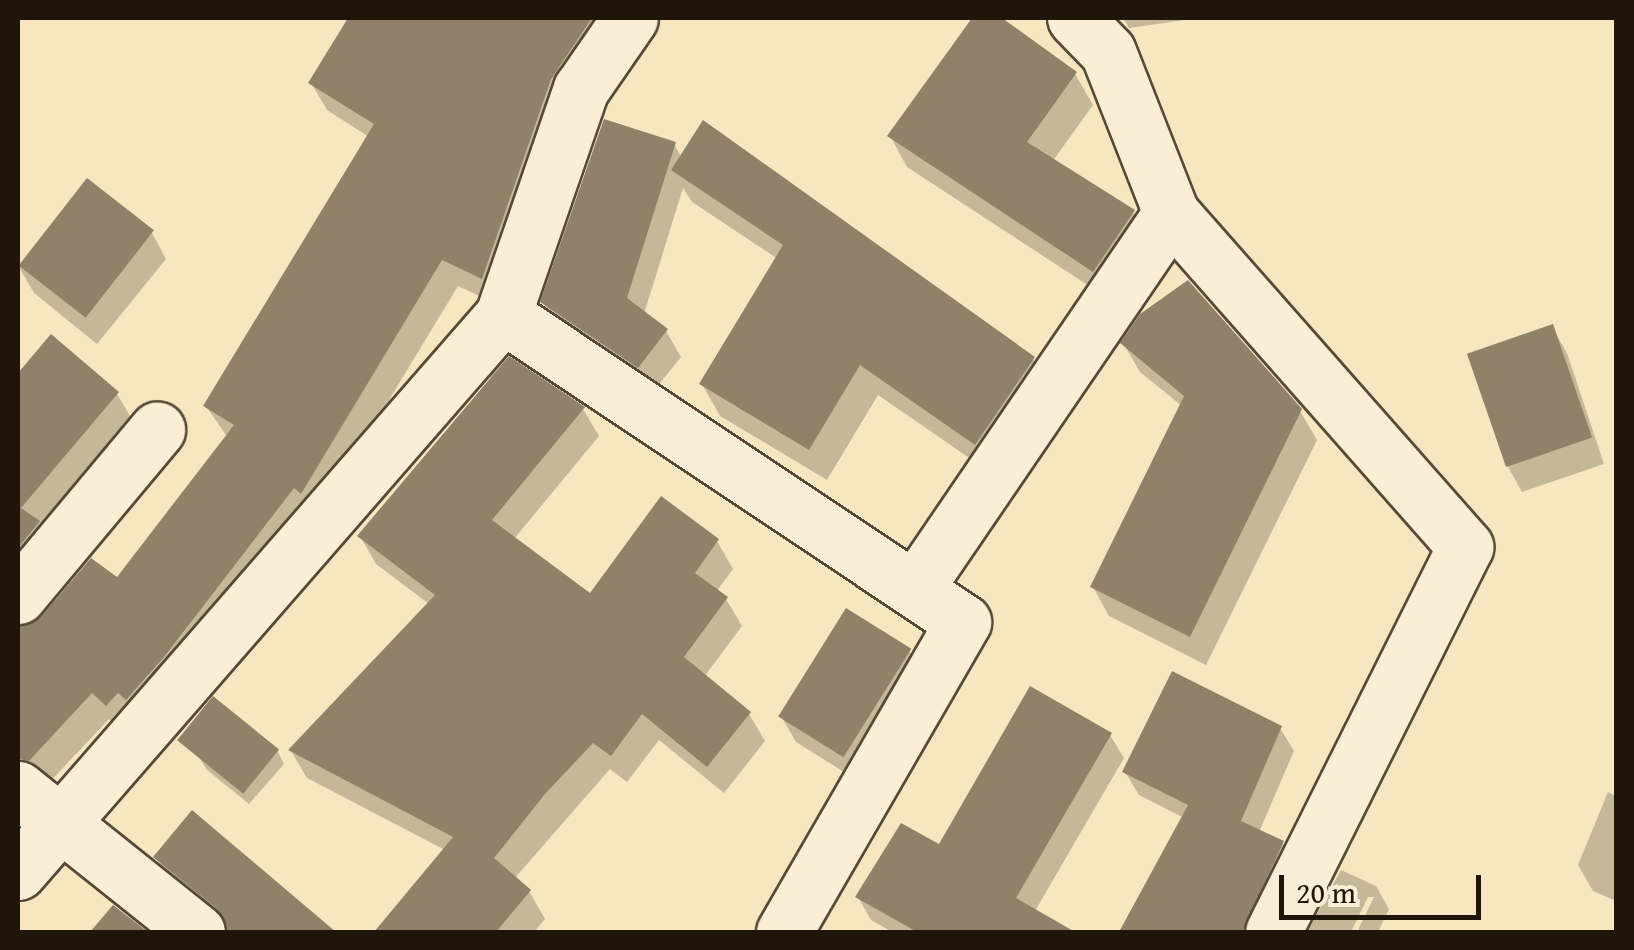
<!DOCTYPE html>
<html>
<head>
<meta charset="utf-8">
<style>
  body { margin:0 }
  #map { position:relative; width:1634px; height:950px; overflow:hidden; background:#f7e6c0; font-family:"Gentium Book Plus",serif }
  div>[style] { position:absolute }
  .shadow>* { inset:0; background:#0003 }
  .building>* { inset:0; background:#908268; transform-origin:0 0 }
  .roads { filter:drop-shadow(2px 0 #564937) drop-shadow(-2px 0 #564937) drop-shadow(0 2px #564937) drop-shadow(0 -2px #564937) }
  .minor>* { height:55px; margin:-27.5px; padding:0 27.5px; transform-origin:27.5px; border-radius:27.5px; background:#faefd6 }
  span { translate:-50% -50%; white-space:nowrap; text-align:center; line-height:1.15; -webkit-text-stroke:10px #faefd6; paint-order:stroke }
  .frame { position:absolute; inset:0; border:20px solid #201509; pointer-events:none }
  .scale { position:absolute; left:1279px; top:875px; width:202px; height:45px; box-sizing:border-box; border:5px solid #201509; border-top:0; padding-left:12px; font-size:30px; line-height:35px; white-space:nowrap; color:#201509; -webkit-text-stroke:8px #faefd6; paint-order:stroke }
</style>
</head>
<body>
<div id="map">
  <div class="shadow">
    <div style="clip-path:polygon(351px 18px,627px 18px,498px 305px,458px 286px,317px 519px,123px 732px,109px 719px,45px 787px,18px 776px,18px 629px,31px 627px,91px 561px,118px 580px,228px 438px,206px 406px,369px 137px,327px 110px,311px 83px)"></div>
    <div style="clip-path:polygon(975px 18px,997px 18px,1075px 74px,1093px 105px,1052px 162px,1133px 212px,1151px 243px,1112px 301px,907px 167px,890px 136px)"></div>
    <div style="clip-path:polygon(1123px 18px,1192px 18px,1192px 19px,1129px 28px)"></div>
    <div style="clip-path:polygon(674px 144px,682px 158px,1033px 359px,1051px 390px,994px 475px,878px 395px,827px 480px,720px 416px,702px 384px,778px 259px,692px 202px,683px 188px,644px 314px,666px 331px,681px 357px,653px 392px,558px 328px,543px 302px)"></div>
    <div style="clip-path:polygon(88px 182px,152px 233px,166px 259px,97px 344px,34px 293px,19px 267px)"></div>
    <div style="clip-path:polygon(1552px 327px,1567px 353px,1604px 464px,1522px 492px,1508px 467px)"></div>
    <div style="clip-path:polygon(51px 338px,117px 394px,133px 421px,18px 598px,18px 377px)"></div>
    <div style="clip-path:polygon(1123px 343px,1300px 411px,1317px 440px,1206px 665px,1109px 616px,1093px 587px,1182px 406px,1140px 372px)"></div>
    <div style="clip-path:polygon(583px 409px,599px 436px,514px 539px,591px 597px,717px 541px,733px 569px,716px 592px,726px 599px,742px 626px,704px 677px,749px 714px,765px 741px,724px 793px,659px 740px,627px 782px,610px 769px,514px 879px,529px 891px,545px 919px,534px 932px,377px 932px,445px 850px,307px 778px,291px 751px,429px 604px,376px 564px,360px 536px)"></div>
    <div style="clip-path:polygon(909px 651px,924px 677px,863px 784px,796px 742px,781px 716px)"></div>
    <div style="clip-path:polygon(1280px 728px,1294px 751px,1259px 832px,1282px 843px,1295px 866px,1262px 932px,1122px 932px,1184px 818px,1139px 795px,1125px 772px)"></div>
    <div style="clip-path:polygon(1110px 735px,1124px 758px,1035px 911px,1070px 932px,892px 932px,871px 920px,858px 897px)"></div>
    <div style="clip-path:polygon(277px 750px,284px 764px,249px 804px,207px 770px,199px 757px)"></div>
    <div style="clip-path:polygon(1608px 792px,1616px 796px,1616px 901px,1593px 891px,1578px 865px)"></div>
    <div style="clip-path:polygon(156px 857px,310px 924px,303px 932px,230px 932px,168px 878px)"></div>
    <div style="clip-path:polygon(1341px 870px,1376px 886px,1389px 909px,1378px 932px,1357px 932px,1374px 897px,1368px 897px,1351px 932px,1307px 932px)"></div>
  </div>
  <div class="building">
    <div style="clip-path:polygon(348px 18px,592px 18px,551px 79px,482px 279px,442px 260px,301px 494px,294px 488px,164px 657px,126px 700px,118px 693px,106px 706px,92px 693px,29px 761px,18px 759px,18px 626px,41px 617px,91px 558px,117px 577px,234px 425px,203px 406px,374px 124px,308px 83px)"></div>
    <div style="clip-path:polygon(972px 18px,1002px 18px,1077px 72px,1027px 142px,1135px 210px,1093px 272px,887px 136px)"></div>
    <div style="clip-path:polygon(604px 119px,676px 142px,627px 298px,668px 329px,638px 368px,540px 302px)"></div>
    <div style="clip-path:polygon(703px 120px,1035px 357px,975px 445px,860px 365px,809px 450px,699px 384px,783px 245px,671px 170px)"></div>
    <div style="left:87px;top:178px;width:85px;height:111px;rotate:38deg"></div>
    <div style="clip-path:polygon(1188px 280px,1302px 409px,1190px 637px,1090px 587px,1184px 396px,1120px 343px,1140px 314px)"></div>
    <div style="left:1553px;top:324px;width:120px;height:91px;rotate:71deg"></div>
    <div style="clip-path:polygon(51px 334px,119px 392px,21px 508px,40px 521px,18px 548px,18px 373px)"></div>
    <div style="clip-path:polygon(509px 356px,585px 407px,492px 520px,590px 593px,661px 496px,719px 539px,695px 573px,728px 597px,684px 657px,751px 712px,707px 767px,642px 714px,611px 756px,593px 743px,545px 794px,494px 858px,531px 890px,496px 932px,374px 932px,453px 837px,288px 750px,435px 595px,357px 536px)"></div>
    <div style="left:846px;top:608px;width:77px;height:128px;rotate:32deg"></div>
    <div style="clip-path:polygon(1172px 671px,1282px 726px,1241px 821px,1284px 841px,1242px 932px,1119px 932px,1188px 805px,1122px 772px)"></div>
    <div style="clip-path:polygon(1030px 686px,1112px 733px,1016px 898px,1075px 932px,917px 932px,855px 897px,901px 823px,939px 844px)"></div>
    <div style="left:213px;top:696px;width:85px;height:57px;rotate:39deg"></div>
    <div style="clip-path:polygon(192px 810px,336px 932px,228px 932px,216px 908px,153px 857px)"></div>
    <div style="clip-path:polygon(113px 905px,148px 932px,90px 932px)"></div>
  </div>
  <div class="roads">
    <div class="minor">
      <div style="left:1075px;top:18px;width:47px;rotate:45.9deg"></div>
      <div style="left:1108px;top:52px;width:173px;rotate:68.6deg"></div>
      <div style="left:1171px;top:213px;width:445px;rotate:48.6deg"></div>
      <div style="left:1465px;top:547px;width:430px;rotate:116.5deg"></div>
      <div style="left:503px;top:315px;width:553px;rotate:33.72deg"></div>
      <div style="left:963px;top:622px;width:358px;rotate:120deg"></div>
      <div style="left:916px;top:587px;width:453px;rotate:-55.7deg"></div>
      <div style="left:18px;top:596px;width:217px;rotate:-50.1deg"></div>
      <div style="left:18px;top:789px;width:229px;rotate:38.6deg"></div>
      <div style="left:18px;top:872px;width:739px;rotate:-48.95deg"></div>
      <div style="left:503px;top:315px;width:239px;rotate:-71deg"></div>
      <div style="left:581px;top:89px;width:86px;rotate:-55.4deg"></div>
    </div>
  </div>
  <div class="frame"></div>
  <div class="scale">20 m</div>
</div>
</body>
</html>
